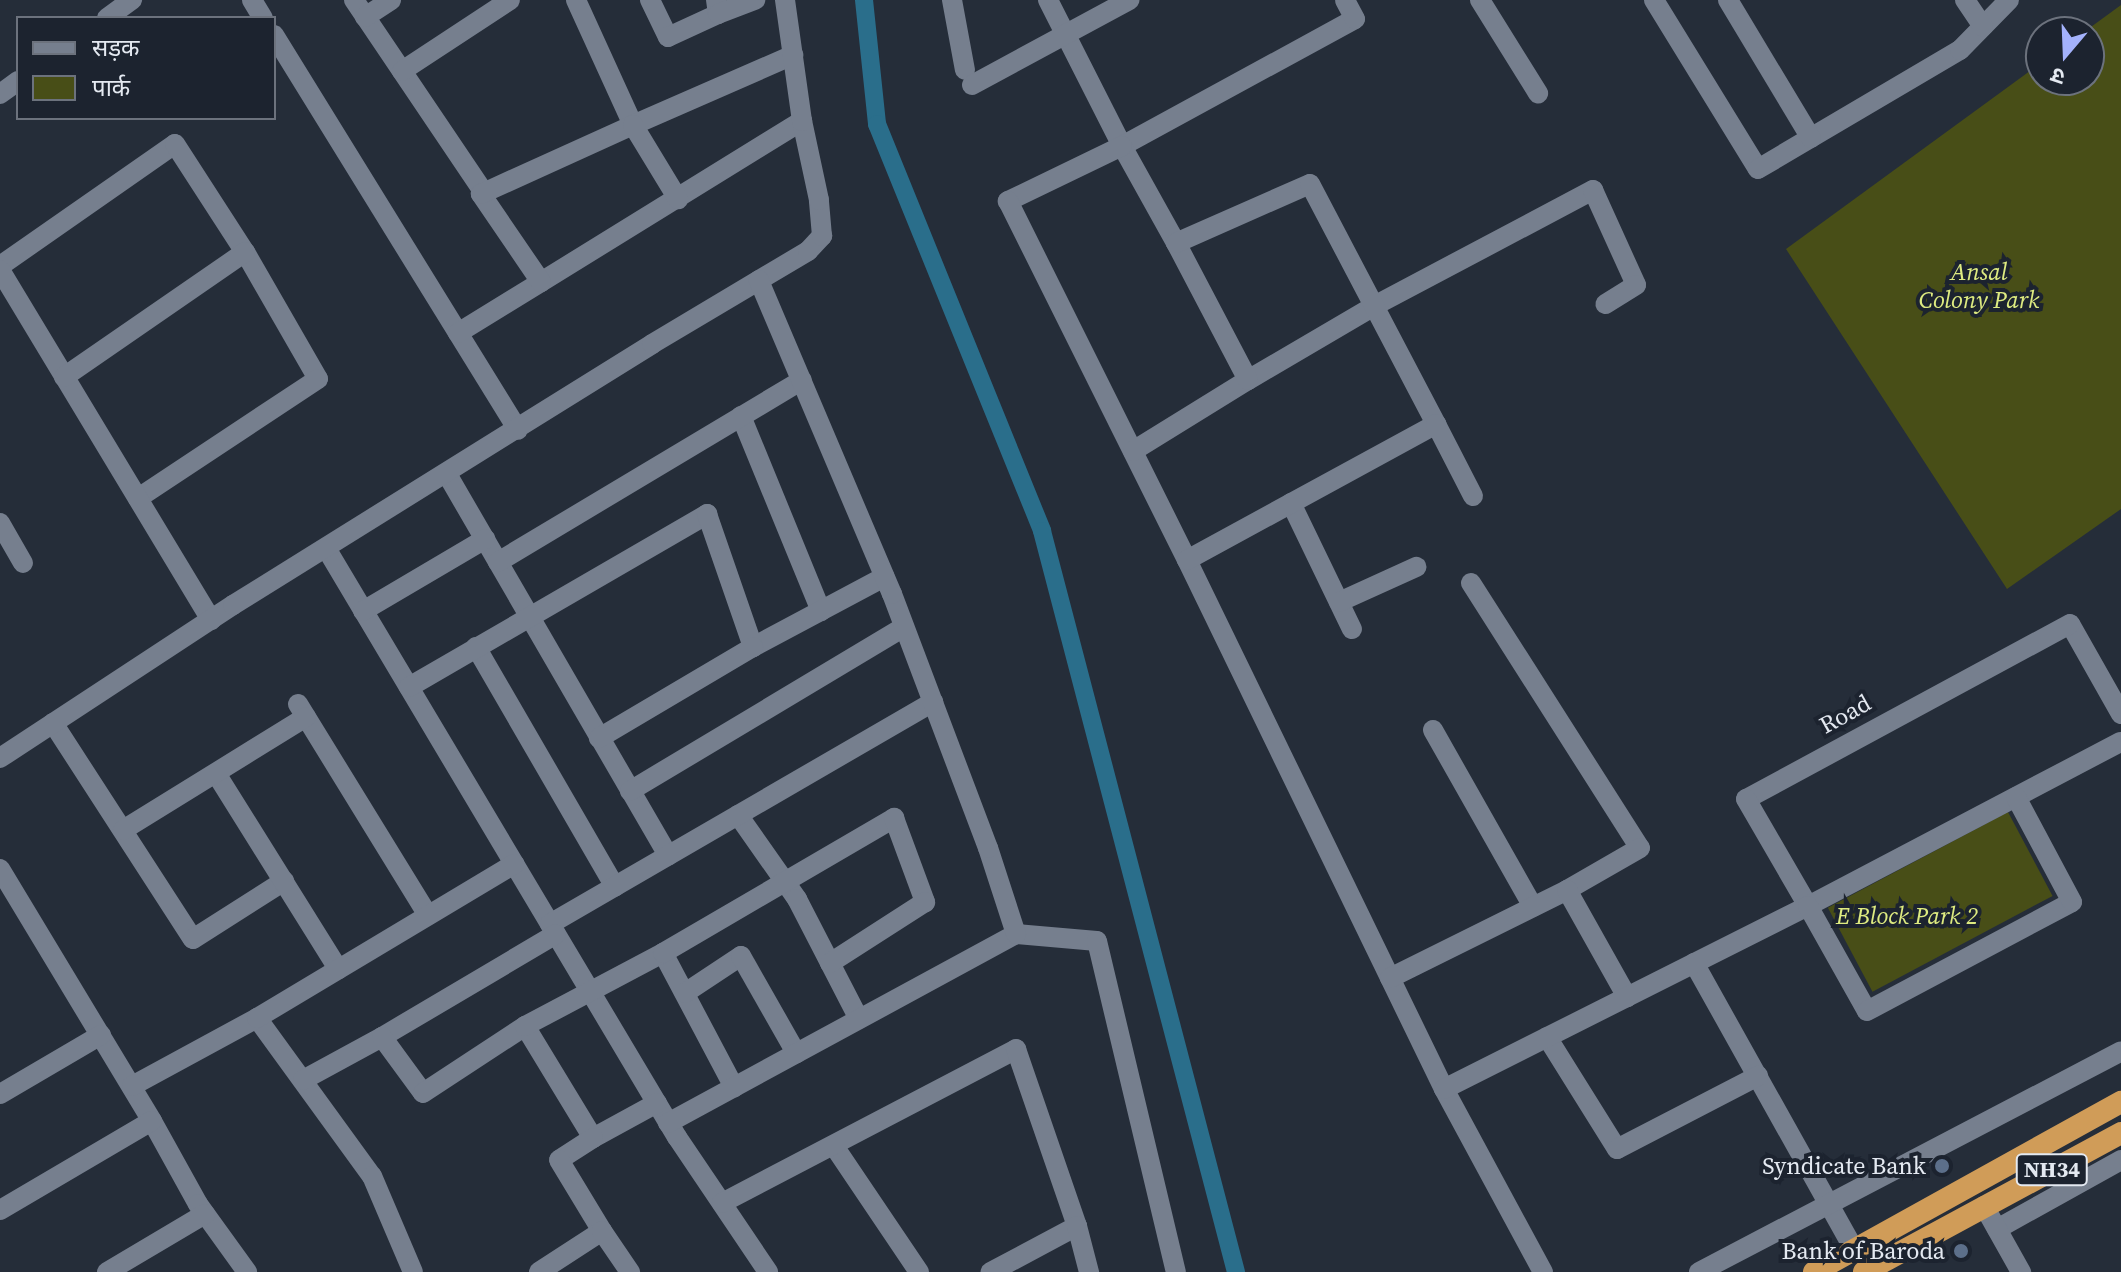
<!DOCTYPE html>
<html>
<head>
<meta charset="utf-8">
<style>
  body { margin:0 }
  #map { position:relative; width:2121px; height:1272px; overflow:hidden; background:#252d39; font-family:"Source Serif 4","Noto Sans Devanagari",serif }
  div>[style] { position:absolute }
  .green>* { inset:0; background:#484e17; transform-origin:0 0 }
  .canal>* { height:18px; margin:-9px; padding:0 9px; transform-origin:9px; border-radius:9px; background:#2a6e8b }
  .minor>* { height:20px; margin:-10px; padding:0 10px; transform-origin:10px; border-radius:10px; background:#767f8e }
  .tertiary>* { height:20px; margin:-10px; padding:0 10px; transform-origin:10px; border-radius:10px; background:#767f8e }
  .trunk>* { height:22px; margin:-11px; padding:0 11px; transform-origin:11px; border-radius:11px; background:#d09c58 }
  .dots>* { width:22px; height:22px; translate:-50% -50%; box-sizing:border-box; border:4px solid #1c232f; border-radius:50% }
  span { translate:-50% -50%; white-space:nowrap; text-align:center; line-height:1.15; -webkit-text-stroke:8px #1c232f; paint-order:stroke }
  .shield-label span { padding:2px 6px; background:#1c232f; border:2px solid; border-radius:6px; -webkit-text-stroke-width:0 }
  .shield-label { font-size:22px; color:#e4e9f1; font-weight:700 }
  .park-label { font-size:24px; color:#deeb81; font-style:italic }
  .street-label { font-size:24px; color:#e4e9f1 }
  .poi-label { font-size:24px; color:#e4e9f1 }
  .right { translate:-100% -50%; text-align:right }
  .legend { position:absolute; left:16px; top:16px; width:260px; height:104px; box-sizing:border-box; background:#1c232f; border:2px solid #6c727d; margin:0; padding:10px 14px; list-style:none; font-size:24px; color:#e4e9f1 }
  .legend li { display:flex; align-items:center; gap:16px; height:40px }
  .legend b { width:40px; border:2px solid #6c727d }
  .north { position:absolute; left:2025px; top:16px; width:80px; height:80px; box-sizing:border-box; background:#1c232f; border:2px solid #6c727d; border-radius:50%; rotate:199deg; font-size:22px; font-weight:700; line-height:32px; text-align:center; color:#e4e9f1 }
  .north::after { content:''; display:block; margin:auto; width:28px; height:36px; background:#a4b2fc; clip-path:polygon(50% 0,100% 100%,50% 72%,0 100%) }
</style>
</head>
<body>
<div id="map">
  <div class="green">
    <div style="clip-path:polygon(2121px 5px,2121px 509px,2007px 589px,1786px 249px,2041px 63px,2041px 80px,2089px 80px,2089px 32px,2084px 32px)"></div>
    <div style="left:2008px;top:812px;width:95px;height:204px;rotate:62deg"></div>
  </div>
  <div class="canal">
    <div style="left:864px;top:0;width:125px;rotate:84deg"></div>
    <div style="left:877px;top:124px;width:439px;rotate:67.9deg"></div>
    <div style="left:1042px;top:531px;width:766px;rotate:75.33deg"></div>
  </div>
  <div class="minor">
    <div style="left:252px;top:0;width:21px;rotate:59deg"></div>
    <div style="left:354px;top:0;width:233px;rotate:56deg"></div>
    <div style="left:576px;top:0;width:137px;rotate:65.5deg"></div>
    <div style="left:633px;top:125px;width:175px;rotate:-23.6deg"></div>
    <div style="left:650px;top:0;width:41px;rotate:64.1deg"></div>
    <div style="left:668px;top:37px;width:55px;rotate:-24.7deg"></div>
    <div style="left:718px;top:14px;width:14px;rotate:-98deg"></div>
    <div style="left:952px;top:0;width:71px;rotate:79.5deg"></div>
    <div style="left:1048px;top:0;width:164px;rotate:63.1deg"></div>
    <div style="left:1122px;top:146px;width:265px;rotate:-28.6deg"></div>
    <div style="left:1355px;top:19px;width:21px;rotate:-118deg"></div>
    <div style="left:1480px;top:0;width:110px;rotate:58.1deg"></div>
    <div style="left:1654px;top:0;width:198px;rotate:58.4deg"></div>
    <div style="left:1758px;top:169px;width:234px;rotate:-30.5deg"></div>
    <div style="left:1960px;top:50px;width:70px;rotate:-45.6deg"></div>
    <div style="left:1728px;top:0;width:161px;rotate:59deg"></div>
    <div style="left:1965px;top:0;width:32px;rotate:56deg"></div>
    <div style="left:718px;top:14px;width:40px;rotate:-21deg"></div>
    <div style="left:365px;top:17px;width:31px;rotate:-33deg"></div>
    <div style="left:107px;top:18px;width:31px;rotate:-36deg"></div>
    <div style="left:274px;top:35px;width:464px;rotate:58.3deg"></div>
    <div style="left:402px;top:71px;width:129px;rotate:-33.3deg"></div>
    <div style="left:972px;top:85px;width:179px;rotate:-28.4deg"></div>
    <div style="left:0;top:94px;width:22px;rotate:-36deg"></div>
    <div style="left:1176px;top:243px;width:111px;rotate:-119.1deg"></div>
    <div style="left:1122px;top:146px;width:127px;rotate:154.2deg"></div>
    <div style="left:1008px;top:201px;width:401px;rotate:63.5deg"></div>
    <div style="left:1187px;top:560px;width:588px;rotate:64.09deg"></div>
    <div style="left:1444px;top:1089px;width:208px;rotate:61.6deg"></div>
    <div style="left:0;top:266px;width:213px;rotate:-34.9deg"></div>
    <div style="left:175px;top:144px;width:129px;rotate:57.1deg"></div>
    <div style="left:245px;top:252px;width:146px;rotate:60.1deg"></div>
    <div style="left:318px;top:379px;width:216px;rotate:146.5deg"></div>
    <div style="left:0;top:270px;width:409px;rotate:58.9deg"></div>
    <div style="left:541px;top:282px;width:307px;rotate:-31.7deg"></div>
    <div style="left:458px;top:333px;width:97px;rotate:-31.6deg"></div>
    <div style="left:541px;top:282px;width:107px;rotate:-124.3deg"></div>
    <div style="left:481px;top:194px;width:167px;rotate:-24.4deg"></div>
    <div style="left:633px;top:125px;width:87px;rotate:58.7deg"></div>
    <div style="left:64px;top:377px;width:220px;rotate:-34.6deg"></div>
    <div style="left:1248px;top:380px;width:146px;rotate:-30.4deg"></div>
    <div style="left:1374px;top:306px;width:248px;rotate:-27.9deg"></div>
    <div style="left:1593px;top:190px;width:104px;rotate:65.6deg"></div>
    <div style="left:1636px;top:285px;width:36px;rotate:148deg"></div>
    <div style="left:741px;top:416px;width:211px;rotate:67.7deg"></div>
    <div style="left:1133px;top:451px;width:135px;rotate:-31.7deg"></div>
    <div style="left:1248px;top:380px;width:155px;rotate:-117.7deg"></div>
    <div style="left:1176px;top:243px;width:146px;rotate:-23.8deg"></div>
    <div style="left:1310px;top:184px;width:271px;rotate:62.3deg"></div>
    <div style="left:447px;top:474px;width:441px;rotate:59.9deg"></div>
    <div style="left:1291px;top:503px;width:140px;rotate:64.2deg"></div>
    <div style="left:0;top:523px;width:46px;rotate:60.1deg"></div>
    <div style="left:326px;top:548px;width:686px;rotate:59.21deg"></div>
    <div style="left:677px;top:1137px;width:163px;rotate:56deg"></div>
    <div style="left:1187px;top:560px;width:284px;rotate:-28.6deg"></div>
    <div style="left:1436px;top:424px;width:81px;rotate:62.8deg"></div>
    <div style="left:498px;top:562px;width:354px;rotate:-30.9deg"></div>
    <div style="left:1471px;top:583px;width:314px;rotate:57.5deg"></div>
    <div style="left:1640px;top:848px;width:84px;rotate:150.1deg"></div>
    <div style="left:1339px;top:602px;width:85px;rotate:-24.4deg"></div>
    <div style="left:363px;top:611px;width:142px;rotate:-30.5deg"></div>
    <div style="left:476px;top:647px;width:277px;rotate:59.9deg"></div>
    <div style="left:753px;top:647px;width:149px;rotate:-28.1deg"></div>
    <div style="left:409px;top:687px;width:345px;rotate:-30.1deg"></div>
    <div style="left:707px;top:514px;width:141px;rotate:70.9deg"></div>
    <div style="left:753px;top:647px;width:179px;rotate:149.4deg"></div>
    <div style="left:298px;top:704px;width:248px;rotate:58.4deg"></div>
    <div style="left:2121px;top:714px;width:103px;rotate:-119.5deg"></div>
    <div style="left:2070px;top:624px;width:368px;rotate:151.6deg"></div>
    <div style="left:1746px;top:799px;width:124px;rotate:59.9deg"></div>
    <div style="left:1808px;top:906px;width:353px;rotate:-27.7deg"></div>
    <div style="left:53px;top:723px;width:257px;rotate:57.1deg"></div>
    <div style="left:193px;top:939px;width:108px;rotate:-32.5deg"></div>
    <div style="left:1433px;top:730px;width:203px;rotate:60.5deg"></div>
    <div style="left:0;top:758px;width:279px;rotate:-33.3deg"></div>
    <div style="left:233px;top:605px;width:494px;rotate:-31.9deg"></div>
    <div style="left:652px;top:344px;width:182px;rotate:-30.8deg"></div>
    <div style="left:808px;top:251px;width:21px;rotate:-47deg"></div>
    <div style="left:822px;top:236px;width:36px;rotate:-95deg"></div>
    <div style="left:819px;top:200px;width:81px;rotate:-102.1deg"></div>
    <div style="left:802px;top:121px;width:122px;rotate:-98deg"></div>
    <div style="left:217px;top:775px;width:229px;rotate:58deg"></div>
    <div style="left:630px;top:791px;width:319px;rotate:-30.9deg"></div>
    <div style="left:738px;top:815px;width:103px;rotate:54.9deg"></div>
    <div style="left:797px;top:899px;width:135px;rotate:62.7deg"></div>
    <div style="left:123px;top:830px;width:215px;rotate:-31.7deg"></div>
    <div style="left:0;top:869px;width:294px;rotate:58.9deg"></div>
    <div style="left:152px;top:1121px;width:95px;rotate:61deg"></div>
    <div style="left:198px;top:1204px;width:84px;rotate:54.2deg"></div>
    <div style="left:550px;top:924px;width:443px;rotate:-30.1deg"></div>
    <div style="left:1016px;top:934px;width:81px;rotate:4.9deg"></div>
    <div style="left:1097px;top:941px;width:340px;rotate:76.6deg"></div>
    <div style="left:663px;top:953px;width:152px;rotate:62.1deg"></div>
    <div style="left:1694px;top:963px;width:328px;rotate:60.8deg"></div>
    <div style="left:1390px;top:978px;width:198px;rotate:-26.4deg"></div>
    <div style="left:1567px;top:890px;width:123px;rotate:60.7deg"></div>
    <div style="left:685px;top:993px;width:67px;rotate:-33.5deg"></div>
    <div style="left:741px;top:956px;width:112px;rotate:60.4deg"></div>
    <div style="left:257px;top:1018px;width:195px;rotate:54deg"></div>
    <div style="left:372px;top:1176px;width:104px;rotate:66.9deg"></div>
    <div style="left:382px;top:1037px;width:202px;rotate:-30.6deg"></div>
    <div style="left:1547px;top:1037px;width:132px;rotate:58deg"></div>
    <div style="left:1617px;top:1149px;width:159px;rotate:-27.4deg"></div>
    <div style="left:303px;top:1080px;width:90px;rotate:-28.6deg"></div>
    <div style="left:382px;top:1037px;width:69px;rotate:53.8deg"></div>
    <div style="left:423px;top:1093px;width:122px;rotate:-33.3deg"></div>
    <div style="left:132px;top:1086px;width:142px;rotate:-28.5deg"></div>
    <div style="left:257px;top:1018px;width:300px;rotate:-30.9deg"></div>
    <div style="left:1444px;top:1089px;width:407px;rotate:-26.7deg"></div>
    <div style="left:1808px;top:906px;width:120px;rotate:60.7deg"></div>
    <div style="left:1867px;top:1011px;width:232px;rotate:-28deg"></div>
    <div style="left:2072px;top:902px;width:119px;rotate:-118.1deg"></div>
    <div style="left:0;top:1094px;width:117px;rotate:-30.3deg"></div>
    <div style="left:657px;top:1103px;width:73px;rotate:151.3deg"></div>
    <div style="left:593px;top:1138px;width:131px;rotate:-121.3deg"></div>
    <div style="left:525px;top:1026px;width:156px;rotate:-27.9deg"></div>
    <div style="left:663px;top:953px;width:268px;rotate:-30.3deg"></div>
    <div style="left:894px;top:818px;width:90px;rotate:69.7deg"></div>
    <div style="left:925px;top:902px;width:113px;rotate:147.3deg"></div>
    <div style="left:668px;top:1123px;width:396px;rotate:-28.5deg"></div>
    <div style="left:1016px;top:934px;width:90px;rotate:-108deg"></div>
    <div style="left:988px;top:848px;width:272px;rotate:-110.7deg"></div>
    <div style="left:892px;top:594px;width:341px;rotate:-113deg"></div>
    <div style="left:593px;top:1138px;width:40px;rotate:147.1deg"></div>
    <div style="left:559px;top:1160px;width:83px;rotate:58.8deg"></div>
    <div style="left:834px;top:1146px;width:152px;rotate:56deg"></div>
    <div style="left:722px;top:1203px;width:332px;rotate:-27.6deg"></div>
    <div style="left:1016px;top:1049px;width:187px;rotate:71deg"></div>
    <div style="left:1077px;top:1226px;width:98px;rotate:151.9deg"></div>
    <div style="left:0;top:1210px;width:176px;rotate:-30.4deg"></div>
    <div style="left:1077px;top:1226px;width:48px;rotate:75.4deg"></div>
    <div style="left:1997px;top:1229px;width:142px;rotate:-29.1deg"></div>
    <div style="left:107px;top:1272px;width:114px;rotate:-30.6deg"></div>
    <div style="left:539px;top:1272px;width:75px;rotate:-33.1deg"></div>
    <div style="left:602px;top:1231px;width:50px;rotate:55.7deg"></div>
    <div style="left:1699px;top:1272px;width:476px;rotate:-27.6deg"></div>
  </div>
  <div class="tertiary">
    <div style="left:1984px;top:1206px;width:76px;rotate:60.7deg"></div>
  </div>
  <div class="trunk">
    <div style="left:1814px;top:1272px;width:351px;rotate:-29deg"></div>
    <div style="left:1864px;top:1272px;width:292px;rotate:-28.4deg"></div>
  </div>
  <div class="dots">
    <div style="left:1942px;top:1166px;background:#5c6f8a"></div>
    <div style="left:1961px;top:1251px;background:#5c6f8a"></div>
  </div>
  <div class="shield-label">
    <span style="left:2052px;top:1170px">NH34</span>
  </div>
  <div class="park-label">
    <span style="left:1979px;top:286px">Ansal<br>Colony Park</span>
    <span style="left:1907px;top:916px">E Block Park 2</span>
  </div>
  <div class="street-label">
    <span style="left:1845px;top:714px;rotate:-29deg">Road</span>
  </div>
  <div class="poi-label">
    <span class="right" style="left:1926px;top:1166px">Syndicate Bank</span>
    <span class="right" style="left:1945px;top:1251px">Bank of Baroda</span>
  </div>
  <ul class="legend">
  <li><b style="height:10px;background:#767f8e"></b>सड़क</li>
  <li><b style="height:22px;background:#484e17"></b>पार्क</li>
  </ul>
  <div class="north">उ</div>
</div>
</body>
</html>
